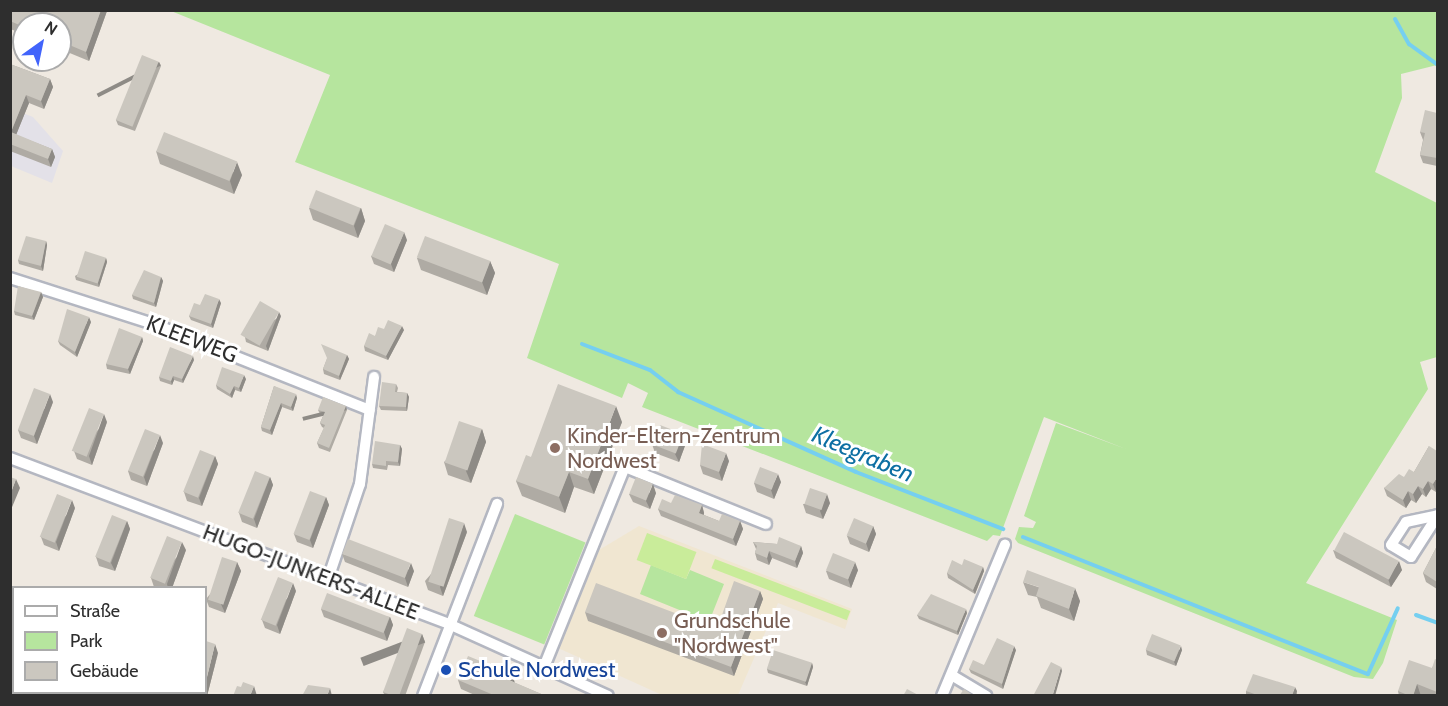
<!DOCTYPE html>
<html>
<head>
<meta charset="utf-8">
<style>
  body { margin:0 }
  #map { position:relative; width:1448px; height:706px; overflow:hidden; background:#efe9e1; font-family:Cabin,sans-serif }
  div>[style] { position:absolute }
  .industrial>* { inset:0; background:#e3e1e8 }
  .education>* { inset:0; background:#f0e6d1 }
  .green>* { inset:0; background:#b6e59e; transform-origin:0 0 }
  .pitch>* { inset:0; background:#c9ec9a; transform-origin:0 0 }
  .stream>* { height:4px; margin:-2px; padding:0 2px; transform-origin:2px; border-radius:2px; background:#75cff0 }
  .roads { filter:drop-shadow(2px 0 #b4b7c1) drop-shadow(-2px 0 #b4b7c1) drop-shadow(0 2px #b4b7c1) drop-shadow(0 -2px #b4b7c1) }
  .minor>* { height:10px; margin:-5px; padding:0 5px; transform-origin:5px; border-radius:5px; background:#fff }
  .wall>* { inset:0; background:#afaba4; transform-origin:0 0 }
  .shaded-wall>* { inset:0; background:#8e8b86; transform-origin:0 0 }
  .building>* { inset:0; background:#cbc7bf; transform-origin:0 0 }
  .dots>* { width:16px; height:16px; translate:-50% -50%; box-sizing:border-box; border:3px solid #fff; border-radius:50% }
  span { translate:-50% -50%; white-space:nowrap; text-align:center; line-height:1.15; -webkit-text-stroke:6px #fff; paint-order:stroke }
  .street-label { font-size:22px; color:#2e2e2e }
  .education-label { font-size:22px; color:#785e54 }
  .left { translate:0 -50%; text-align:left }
  .transit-label { font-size:22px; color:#164399 }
  .water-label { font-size:24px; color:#0d6fa3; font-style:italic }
  .frame { position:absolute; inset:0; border:12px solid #2e2e2e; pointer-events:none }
  .legend { position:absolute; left:12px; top:586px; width:195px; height:108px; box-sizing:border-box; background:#fff; border:2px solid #ababab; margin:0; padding:8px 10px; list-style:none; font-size:18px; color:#2e2e2e }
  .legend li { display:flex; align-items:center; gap:12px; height:30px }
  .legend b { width:30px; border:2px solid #ababab }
  .north { position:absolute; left:12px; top:12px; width:60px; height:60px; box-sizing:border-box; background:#fff; border:2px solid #ababab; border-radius:50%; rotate:33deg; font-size:16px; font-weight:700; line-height:24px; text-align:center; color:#2e2e2e }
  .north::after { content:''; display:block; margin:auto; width:21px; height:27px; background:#4264fb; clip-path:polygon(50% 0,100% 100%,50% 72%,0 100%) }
</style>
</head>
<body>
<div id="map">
  <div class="industrial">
    <div style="clip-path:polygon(10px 108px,33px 117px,63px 151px,52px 183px,11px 166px)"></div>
  </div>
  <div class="education">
    <div style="clip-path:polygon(639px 526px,852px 609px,845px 629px,778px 603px,738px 695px,662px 695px,558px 648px,594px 553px)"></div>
  </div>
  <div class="green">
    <div style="clip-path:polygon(171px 11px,1437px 11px,1437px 65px,1401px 74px,1402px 98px,1375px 172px,1437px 203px,1437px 357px,1420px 362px,1428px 389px,1306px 583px,1397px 620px,1383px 663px,1373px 679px,1354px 677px,1018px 543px,1015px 539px,1019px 527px,1033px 528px,1036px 522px,1024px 516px,1056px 423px,1126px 449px,1044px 417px,1000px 536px,993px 535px,987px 541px,642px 407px,648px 393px,628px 383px,622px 398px,527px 358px,559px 264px,295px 162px,330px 75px)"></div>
    <div style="left:515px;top:514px;width:76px;height:110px;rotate:22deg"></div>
    <div style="clip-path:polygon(651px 565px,686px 579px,690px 570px,724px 584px,709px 622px,640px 594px)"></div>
  </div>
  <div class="pitch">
    <div style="left:647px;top:533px;width:53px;height:29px;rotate:21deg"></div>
    <div style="left:715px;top:559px;width:145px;height:10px;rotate:21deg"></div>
  </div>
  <div class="stream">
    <div style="left:1395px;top:19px;width:29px;rotate:61deg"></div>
    <div style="left:1409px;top:44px;width:36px;rotate:36deg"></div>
    <div style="left:582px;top:344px;width:73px;rotate:20.9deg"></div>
    <div style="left:650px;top:370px;width:36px;rotate:38deg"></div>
    <div style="left:678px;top:392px;width:195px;rotate:24.2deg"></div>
    <div style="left:856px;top:472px;width:158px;rotate:21.2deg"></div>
    <div style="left:1023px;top:537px;width:371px;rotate:21.7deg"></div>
    <div style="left:1368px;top:674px;width:72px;rotate:-65.6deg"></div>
    <div style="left:1416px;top:615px;width:23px;rotate:20deg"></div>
  </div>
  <div class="roads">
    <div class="minor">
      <div style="left:10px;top:278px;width:153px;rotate:17.8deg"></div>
      <div style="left:156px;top:325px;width:230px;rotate:21.7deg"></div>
      <div style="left:10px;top:458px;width:472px;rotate:20.7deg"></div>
      <div style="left:451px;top:625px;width:172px;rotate:24.3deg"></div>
      <div style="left:1438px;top:515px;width:50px;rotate:122.7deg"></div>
      <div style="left:1411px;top:557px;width:23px;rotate:-149deg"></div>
      <div style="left:1391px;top:545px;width:27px;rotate:-57deg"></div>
      <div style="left:1406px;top:522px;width:33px;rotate:-12deg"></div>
      <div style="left:328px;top:579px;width:100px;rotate:-71.4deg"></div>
      <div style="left:360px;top:484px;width:108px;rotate:-82.5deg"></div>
      <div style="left:10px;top:642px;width:4px;rotate:14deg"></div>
      <div style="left:544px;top:667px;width:216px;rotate:-68deg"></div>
      <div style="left:625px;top:467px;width:152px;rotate:22deg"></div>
      <div style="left:953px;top:676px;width:39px;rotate:31deg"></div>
      <div style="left:147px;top:692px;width:9px;rotate:27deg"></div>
      <div style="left:423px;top:696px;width:206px;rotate:-68.9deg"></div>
      <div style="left:942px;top:696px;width:164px;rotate:-67.4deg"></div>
    </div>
  </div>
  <div class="wall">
    <div style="clip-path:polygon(10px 10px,107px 10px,107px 11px,89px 61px,60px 49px,60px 24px,24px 24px,24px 34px,10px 29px)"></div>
    <div style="clip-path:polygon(159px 62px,161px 66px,135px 131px,118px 125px,116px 120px)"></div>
    <div style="clip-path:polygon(10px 64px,50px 79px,53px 87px,44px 109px,29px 103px,16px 135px,52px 149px,55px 157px,51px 167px,10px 151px)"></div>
    <div style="clip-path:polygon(1437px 113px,1437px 166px,1423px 163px,1420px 155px,1423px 140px,1420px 132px)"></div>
    <div style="clip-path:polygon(156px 151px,242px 175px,234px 194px,160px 164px)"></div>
    <div style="clip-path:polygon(309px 208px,361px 208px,365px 221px,358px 238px,313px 220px)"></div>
    <div style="clip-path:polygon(407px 240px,394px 272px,374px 264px,371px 256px)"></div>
    <div style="clip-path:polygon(46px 241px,47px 245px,43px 271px,19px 264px,18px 260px)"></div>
    <div style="clip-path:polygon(106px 258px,107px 262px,99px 287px,76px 280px,75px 276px)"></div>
    <div style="clip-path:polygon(417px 258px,490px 261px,495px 273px,487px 295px,421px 270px)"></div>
    <div style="clip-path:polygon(161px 277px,163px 281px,156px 307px,133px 299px,132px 295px)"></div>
    <div style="clip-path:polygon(41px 292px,43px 297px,34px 320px,15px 315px,14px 311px)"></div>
    <div style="clip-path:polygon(221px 303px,213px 328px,191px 320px,189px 316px,200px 305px)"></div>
    <div style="clip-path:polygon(281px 316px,268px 351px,246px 342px,245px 337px)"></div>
    <div style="clip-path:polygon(91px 322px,77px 357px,60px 345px,58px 341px)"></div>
    <div style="clip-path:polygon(384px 329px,404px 330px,388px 360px,365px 351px,364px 346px,375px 336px)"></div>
    <div style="clip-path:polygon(142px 337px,143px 341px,130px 374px,107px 369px,106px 364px)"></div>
    <div style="clip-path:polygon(347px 355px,349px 359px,340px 380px,324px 374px,323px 369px,327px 359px)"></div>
    <div style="clip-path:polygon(194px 360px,183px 383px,174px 380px,172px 385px,160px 381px,159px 377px)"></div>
    <div style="clip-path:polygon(246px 379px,241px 392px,235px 390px,232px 398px,217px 389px,216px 385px)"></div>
    <div style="clip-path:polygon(396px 384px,398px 388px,397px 392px,407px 393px,409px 397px,407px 411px,381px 410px,379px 406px)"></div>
    <div style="clip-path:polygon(274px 386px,297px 398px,293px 411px,282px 407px,272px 435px,262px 431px,261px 427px)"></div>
    <div style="clip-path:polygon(53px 402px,37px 444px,21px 438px,18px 430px)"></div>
    <div style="clip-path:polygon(318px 410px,347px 410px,330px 452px,319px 448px,317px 443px,324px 428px,322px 427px,320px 423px,323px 416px,320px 414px)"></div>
    <div style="clip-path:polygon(107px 422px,92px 465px,77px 459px,74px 451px)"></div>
    <div style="clip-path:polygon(622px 422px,594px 494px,574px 487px,565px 513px,522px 496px,516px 481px,531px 457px)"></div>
    <div style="clip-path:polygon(482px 429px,486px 442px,471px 483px,448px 475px,444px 462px)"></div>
    <div style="clip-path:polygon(683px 434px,686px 443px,679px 462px,655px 453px,652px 444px)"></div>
    <div style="clip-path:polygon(163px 443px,147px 486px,131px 480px,128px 471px)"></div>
    <div style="clip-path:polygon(400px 445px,402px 449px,400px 466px,388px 465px,387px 470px,373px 468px,372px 464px)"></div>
    <div style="clip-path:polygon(1429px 446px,1436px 492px,1431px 489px,1426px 497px,1422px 494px,1416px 503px,1411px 500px,1406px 508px,1387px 496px,1384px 488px,1414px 472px)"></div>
    <div style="clip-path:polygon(215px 456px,218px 464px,202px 506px,187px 501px,184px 492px)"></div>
    <div style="clip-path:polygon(729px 461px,722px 481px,703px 474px,700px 465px)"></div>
    <div style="clip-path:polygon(270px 477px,273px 485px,257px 528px,242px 522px,239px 513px)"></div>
    <div style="clip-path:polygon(781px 482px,774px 499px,757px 492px,754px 483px)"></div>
    <div style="clip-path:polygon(656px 493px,650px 509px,633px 502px,629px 494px)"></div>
    <div style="clip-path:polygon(326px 497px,329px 505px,313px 548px,297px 542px,294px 534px)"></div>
    <div style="clip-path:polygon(671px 503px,702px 505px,704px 513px,704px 515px,719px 521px,740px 521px,743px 529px,736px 546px,661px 516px,658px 509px)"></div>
    <div style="clip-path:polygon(830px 503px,823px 519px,806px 513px,803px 504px)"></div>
    <div style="clip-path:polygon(75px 508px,59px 551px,44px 545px,41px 537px)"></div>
    <div style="clip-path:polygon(127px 521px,130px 529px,115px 571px,99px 566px,96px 557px)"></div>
    <div style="clip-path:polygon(873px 526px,876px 534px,869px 552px,850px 544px,847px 536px)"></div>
    <div style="clip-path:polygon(467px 532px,443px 596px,428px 590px,425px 581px)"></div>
    <div style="clip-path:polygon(753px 542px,801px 546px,803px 553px,797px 568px,772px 558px,769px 565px,757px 560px,755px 553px,756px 549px)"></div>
    <div style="clip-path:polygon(1437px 546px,1437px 589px,1426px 582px,1423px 573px)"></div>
    <div style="clip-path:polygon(186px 550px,172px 588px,157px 588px,154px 587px,151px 578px)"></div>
    <div style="clip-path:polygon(1333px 550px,1402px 570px,1391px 587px,1336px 558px)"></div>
    <div style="clip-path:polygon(342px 554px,414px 571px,408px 587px,345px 562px)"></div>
    <div style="clip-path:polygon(237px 562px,241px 571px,225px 613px,209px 607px,206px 599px)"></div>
    <div style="clip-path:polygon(962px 565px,983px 567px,984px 571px,975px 594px,948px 578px,947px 573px)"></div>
    <div style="clip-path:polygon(858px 570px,851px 588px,829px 579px,826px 571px)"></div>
    <div style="clip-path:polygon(1023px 582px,1080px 601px,1074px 621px,1041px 608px,1037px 597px,1028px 595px)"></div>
    <div style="clip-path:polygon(296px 591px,280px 634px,265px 628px,262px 620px)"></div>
    <div style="clip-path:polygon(760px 591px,763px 599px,734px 676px,588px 621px,585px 612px,717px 629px)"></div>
    <div style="clip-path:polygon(321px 609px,390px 617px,393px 625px,387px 641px,324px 617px)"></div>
    <div style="clip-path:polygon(967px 613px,958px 635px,919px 619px,917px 615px)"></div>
    <div style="clip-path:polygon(422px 634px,425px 642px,405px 696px,385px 696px,383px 692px)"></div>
    <div style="clip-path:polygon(1016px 650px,1003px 689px,971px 673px,969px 669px,984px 665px)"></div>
    <div style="clip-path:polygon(1146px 650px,1182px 650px,1176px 666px,1147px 655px)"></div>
    <div style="clip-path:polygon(218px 653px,207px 696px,203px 696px,195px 693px,206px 693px)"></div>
    <div style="clip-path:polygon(1437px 660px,1437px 696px,1399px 696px,1398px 691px,1432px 668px)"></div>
    <div style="clip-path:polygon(812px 663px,813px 667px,807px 686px,768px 673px,767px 669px)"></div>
    <div style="clip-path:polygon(10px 667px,14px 668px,14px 693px,18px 693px,17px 696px,10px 696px)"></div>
    <div style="clip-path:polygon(458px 680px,515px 683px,546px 696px,477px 696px,461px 689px)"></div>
    <div style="left:1246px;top:691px;width:51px;height:5px"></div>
  </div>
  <div class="shaded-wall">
    <div style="clip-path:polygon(101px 10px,107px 11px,89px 61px,86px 52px)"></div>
    <div style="left:159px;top:62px;width:4px;height:70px;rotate:63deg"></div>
    <div style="clip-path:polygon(50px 79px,53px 87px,44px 109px,41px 101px)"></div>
    <div style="clip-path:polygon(26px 95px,29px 103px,14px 140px,11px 132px)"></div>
    <div style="clip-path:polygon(52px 149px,55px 157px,51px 167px,48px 159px)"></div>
    <div style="clip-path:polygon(237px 162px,242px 175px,234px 194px,230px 181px)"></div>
    <div style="clip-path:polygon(361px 208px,365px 221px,358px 238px,354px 226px)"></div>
    <div style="clip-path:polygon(404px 232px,407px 240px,394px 272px,391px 264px)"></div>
    <div style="clip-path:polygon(46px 241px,47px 245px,43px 271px,41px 266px)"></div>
    <div style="clip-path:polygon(106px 258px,107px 262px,99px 287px,98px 283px)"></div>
    <div style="clip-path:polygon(490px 261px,495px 273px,487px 295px,482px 282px)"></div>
    <div style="clip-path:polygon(161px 277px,163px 281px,156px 307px,154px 303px)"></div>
    <div style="clip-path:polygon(41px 292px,43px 297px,34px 320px,32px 316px)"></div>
    <div style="clip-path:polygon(219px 299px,221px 303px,213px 328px,211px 324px)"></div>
    <div style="clip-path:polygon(279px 312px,281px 316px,268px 351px,266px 346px)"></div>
    <div style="clip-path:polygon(89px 317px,91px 322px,77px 357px,75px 352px)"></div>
    <div style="clip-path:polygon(402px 326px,404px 330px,388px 360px,386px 356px)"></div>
    <div style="clip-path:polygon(142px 337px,143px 341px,130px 374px,128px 369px)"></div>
    <div style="clip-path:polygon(347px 355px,349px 359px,340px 380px,339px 376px)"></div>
    <div style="clip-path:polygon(193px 356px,194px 360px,183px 383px,182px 379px)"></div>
    <div style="clip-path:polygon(244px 375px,246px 379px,241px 392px,239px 388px)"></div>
    <div style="clip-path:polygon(173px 376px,174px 380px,172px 385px,171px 381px)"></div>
    <div style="clip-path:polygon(234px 386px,235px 390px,232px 398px,230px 394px)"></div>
    <div style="clip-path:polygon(407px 393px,409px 397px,407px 411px,406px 407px)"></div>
    <div style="clip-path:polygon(50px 394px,53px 402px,37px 444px,34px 436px)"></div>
    <div style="clip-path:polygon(296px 394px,297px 398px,293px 411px,291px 407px)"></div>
    <div style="clip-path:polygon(281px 403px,282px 407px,272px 435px,270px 430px)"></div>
    <div style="left:346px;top:406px;width:4px;height:45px;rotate:76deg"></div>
    <div style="clip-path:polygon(616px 406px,622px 422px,594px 494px,588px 479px)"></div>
    <div style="clip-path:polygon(104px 414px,107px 422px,92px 465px,89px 456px)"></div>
    <div style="clip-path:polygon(482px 429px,486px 442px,471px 483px,466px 471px)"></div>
    <div style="clip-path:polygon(683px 434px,686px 443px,679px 462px,675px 454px)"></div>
    <div style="clip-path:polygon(160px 435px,163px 443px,147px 486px,144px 477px)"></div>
    <div style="clip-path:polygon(400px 445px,402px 449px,400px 466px,398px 462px)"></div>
    <div style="clip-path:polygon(726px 453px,729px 461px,722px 481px,719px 472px)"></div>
    <div style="clip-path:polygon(215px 456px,218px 464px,202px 506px,199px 498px)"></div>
    <div style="clip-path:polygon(569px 472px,574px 487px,565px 513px,559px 497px)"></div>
    <div style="clip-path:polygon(778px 474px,781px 482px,774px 499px,771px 490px)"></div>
    <div style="clip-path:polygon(270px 477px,273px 485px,257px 528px,254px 519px)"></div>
    <div style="clip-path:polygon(1437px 477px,1437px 490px,1436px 492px,1433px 484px)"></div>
    <div style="clip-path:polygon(16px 479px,20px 488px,10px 512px,10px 495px)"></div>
    <div style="clip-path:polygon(1428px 481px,1431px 489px,1426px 497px,1423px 489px)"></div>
    <div style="clip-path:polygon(653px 484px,656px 493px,650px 509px,646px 501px)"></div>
    <div style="clip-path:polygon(1418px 486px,1422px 494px,1416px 503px,1413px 494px)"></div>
    <div style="clip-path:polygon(1408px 491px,1411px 500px,1406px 508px,1403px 500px)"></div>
    <div style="clip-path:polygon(827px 494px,830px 503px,823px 519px,820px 511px)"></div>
    <div style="clip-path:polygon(326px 497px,329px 505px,313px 548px,310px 540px)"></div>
    <div style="clip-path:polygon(72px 500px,75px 508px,59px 551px,56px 542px)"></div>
    <div style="clip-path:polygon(702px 505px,704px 513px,702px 520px,699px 513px)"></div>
    <div style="clip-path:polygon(127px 521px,130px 529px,115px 571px,111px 563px)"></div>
    <div style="clip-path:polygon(740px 521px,743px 529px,736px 546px,733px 539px)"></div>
    <div style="clip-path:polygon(464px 523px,467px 532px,443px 596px,440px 587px)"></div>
    <div style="clip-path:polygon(873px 526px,876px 534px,869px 552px,866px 543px)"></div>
    <div style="clip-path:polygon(182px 542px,186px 550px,172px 588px,168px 588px,167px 584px)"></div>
    <div style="clip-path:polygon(801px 546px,803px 553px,797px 568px,795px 561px)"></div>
    <div style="clip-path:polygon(769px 551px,772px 558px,769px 565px,767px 558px)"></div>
    <div style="clip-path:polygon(1399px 561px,1402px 570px,1391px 587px,1388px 579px)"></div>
    <div style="clip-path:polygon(237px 562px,241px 571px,225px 613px,221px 604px)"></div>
    <div style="clip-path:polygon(855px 562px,858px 570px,851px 588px,848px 579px)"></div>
    <div style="clip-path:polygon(411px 563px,414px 571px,408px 587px,405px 578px)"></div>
    <div style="clip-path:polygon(983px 567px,984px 571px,975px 594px,973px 590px)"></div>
    <div style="clip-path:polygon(293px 583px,296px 591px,280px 634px,277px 625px)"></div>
    <div style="clip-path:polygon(1075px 588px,1080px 601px,1074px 621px,1069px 609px)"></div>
    <div style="clip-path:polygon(760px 591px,763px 599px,734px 676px,731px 667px)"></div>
    <div style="clip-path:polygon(966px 609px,967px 613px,958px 635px,957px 631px)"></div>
    <div style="clip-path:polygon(390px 617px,393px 625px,387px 641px,384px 632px)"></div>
    <div style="left:422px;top:634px;width:9px;height:66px;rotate:69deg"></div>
    <div style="clip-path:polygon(215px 644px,218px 653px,207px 696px,206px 696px,205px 693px,206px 681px)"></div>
    <div style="clip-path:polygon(1014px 646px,1016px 650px,1003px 689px,1002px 684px)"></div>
    <div style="clip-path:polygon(1181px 646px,1182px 650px,1176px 666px,1174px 662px)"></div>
    <div style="clip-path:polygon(812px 663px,813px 667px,807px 686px,805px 682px)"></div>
    <div style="clip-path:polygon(1061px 667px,1062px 671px,1055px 696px,1053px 694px)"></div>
    <div style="clip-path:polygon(512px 674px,515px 683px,509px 680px)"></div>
    <div style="clip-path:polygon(1417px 684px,1421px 696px,1413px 696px)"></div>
    <div style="clip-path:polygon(254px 686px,257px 696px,250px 696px)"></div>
    <div style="clip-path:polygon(1295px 687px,1297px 691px,1295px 696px,1292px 696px)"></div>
    <div style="clip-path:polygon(330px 688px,332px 696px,327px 696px)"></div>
  </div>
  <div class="building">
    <div style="clip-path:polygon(10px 10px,101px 10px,86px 52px,60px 41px,60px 24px,24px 24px,24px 27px,10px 21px)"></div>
    <div style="left:142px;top:55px;width:18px;height:70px;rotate:22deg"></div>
    <div style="clip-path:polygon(10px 64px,50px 79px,41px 101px,26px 95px,11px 132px,52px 149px,48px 159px,10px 144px)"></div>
    <div style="clip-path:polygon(1425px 110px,1437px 113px,1437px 158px,1420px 155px,1425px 133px,1420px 132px)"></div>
    <div style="left:164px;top:132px;width:79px;height:21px;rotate:22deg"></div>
    <div style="left:316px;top:190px;width:48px;height:19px;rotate:22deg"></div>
    <div style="left:385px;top:224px;width:21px;height:35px;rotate:23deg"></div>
    <div style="clip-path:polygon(26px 236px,46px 241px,41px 266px,18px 260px)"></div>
    <div style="left:425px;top:236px;width:70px;height:23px;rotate:21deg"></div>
    <div style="left:85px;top:251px;width:22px;height:27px;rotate:18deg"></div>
    <div style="clip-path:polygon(144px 270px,161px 277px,154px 303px,132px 295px)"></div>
    <div style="clip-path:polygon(18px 286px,41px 292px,32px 316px,14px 311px)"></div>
    <div style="clip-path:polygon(205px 294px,219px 299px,211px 324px,189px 316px,194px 303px,200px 305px)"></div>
    <div style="left:260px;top:301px;width:22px;height:39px;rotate:30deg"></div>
    <div style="clip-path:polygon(67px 309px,89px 317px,75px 352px,58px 341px)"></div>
    <div style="clip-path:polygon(388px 320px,402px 326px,386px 356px,364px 346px,369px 333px,375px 336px,378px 327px,384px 329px)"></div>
    <div style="clip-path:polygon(119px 328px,142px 337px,128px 369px,106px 364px)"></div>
    <div style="clip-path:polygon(321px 344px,347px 355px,339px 376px,323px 369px,327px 358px)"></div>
    <div style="clip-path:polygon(170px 347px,193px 356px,182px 379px,173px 376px,171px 381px,159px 377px)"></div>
    <div style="clip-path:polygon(222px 367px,244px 375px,239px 388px,234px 386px,230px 394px,216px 385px)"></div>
    <div style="clip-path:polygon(382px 382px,396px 384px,395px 392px,407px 393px,406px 407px,379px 406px)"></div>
    <div style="clip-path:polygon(558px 384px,616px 406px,588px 479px,569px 472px,559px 497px,516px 481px,526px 455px,531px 457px)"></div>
    <div style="clip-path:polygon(274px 386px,296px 394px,291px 407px,281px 403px,270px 430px,261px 427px)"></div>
    <div style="left:34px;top:388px;width:17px;height:45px;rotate:21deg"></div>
    <div style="clip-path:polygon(323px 397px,346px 406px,329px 448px,317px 443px,325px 425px,320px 423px,325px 412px,318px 410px)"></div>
    <div style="left:89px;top:408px;width:16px;height:46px;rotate:22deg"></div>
    <div style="left:459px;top:421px;width:24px;height:44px;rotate:19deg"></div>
    <div style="left:660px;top:425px;width:25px;height:21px;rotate:21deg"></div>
    <div style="left:145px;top:429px;width:16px;height:45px;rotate:22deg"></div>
    <div style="clip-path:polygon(375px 441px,400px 445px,398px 462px,386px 461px,386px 466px,372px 464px)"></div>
    <div style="clip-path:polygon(702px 444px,726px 453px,719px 472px,700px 465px)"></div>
    <div style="clip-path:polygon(1429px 446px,1437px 451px,1437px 477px,1433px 484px,1428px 481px,1423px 489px,1418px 486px,1413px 494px,1408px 491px,1403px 500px,1384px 488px,1399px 474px,1404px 477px,1409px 469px,1414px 472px)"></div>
    <div style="left:200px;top:450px;width:16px;height:45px;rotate:22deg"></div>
    <div style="left:760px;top:467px;width:19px;height:17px;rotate:21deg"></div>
    <div style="left:255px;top:471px;width:16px;height:45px;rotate:22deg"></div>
    <div style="clip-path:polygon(10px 477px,16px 479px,10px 495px)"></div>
    <div style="left:636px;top:477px;width:18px;height:18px;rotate:22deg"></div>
    <div style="left:810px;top:488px;width:18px;height:17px;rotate:19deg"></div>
    <div style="left:310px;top:491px;width:17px;height:46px;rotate:21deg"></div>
    <div style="left:57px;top:494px;width:16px;height:46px;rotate:22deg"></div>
    <div style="clip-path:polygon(675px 495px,702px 505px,699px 513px,719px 521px,722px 514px,740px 521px,733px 539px,658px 509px,662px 499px,671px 503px)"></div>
    <div style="left:112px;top:515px;width:16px;height:45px;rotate:22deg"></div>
    <div style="left:449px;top:518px;width:16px;height:67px;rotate:18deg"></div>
    <div style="left:854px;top:518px;width:21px;height:19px;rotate:23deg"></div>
    <div style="left:1344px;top:532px;width:62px;height:21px;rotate:28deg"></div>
    <div style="left:167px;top:536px;width:16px;height:45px;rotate:22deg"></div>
    <div style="clip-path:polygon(779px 537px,801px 546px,795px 561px,769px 551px,767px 558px,755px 553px,757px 546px,753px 542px,777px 544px)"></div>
    <div style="left:348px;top:539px;width:67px;height:16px;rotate:21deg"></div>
    <div style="clip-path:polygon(1437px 546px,1437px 582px,1423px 573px)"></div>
    <div style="left:833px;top:553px;width:24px;height:19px;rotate:22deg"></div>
    <div style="left:222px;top:557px;width:16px;height:45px;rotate:18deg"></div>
    <div style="clip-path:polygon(964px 559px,983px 567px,973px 590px,947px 573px,952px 560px,962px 565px)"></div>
    <div style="clip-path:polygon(1027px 570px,1075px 588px,1069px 609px,1036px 596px,1039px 587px,1023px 582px)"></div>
    <div style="left:278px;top:577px;width:16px;height:46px;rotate:22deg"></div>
    <div style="clip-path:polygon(734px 581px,760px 591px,731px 667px,585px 612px,596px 583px,717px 629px)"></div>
    <div style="left:327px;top:593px;width:67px;height:17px;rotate:21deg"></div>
    <div style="clip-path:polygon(931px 594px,966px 609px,957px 631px,917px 615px)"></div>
    <div style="clip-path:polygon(407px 628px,422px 634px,399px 696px,394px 696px,383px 692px)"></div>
    <div style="left:1152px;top:634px;width:31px;height:17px;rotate:22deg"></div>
    <div style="clip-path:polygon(997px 638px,1014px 646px,1002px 684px,969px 669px,973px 660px,984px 665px)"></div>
    <div style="clip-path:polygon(206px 641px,215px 644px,206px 681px)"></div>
    <div style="left:773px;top:650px;width:41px;height:20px;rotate:18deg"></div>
    <div style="clip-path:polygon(468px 656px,512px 674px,509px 680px,546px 696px,496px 696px,458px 680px)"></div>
    <div style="clip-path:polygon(1435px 659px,1437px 660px,1437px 692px,1417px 684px,1413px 696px,1410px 696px,1398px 691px,1409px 660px,1432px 668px)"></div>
    <div style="clip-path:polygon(1051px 662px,1061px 667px,1053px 694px,1056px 696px,1033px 696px)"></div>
    <div style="clip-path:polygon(10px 667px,14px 668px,13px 689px,10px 688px)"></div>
    <div style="clip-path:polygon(1253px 674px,1295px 687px,1292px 696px,1260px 696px,1246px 691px)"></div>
    <div style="clip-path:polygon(243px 682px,254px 686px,250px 696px,233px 696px,237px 686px,241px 687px)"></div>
    <div style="clip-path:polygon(308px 685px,330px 688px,327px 696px,302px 696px)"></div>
    <div style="clip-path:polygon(907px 689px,920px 696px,903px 696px)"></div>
    <div style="clip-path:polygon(964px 689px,974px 696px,959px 696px)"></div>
  </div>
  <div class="dots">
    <div style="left:555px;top:448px;background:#8d6e63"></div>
    <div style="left:662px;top:633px;background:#8d6e63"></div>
    <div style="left:446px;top:670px;background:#1a4fb4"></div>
  </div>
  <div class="street-label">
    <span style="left:192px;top:339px;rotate:21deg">KLEEWEG</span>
    <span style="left:311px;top:572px;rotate:21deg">HUGO-JUNKERS-ALLEE</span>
  </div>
  <div class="education-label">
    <span class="left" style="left:567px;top:448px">Kinder-Eltern-Zentrum<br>Nordwest</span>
    <span class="left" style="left:674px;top:633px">Grundschule<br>"Nordwest"</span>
  </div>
  <div class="transit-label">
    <span class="left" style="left:458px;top:670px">Schule Nordwest</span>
  </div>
  <div class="water-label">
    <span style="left:863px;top:454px;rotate:23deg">Kleegraben</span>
  </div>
  <div class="frame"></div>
  <ul class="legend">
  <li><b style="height:8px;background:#fff"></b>Straße</li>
  <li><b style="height:16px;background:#b6e59e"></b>Park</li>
  <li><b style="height:16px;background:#cbc7bf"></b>Gebäude</li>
  </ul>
  <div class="north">N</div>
</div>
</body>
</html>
